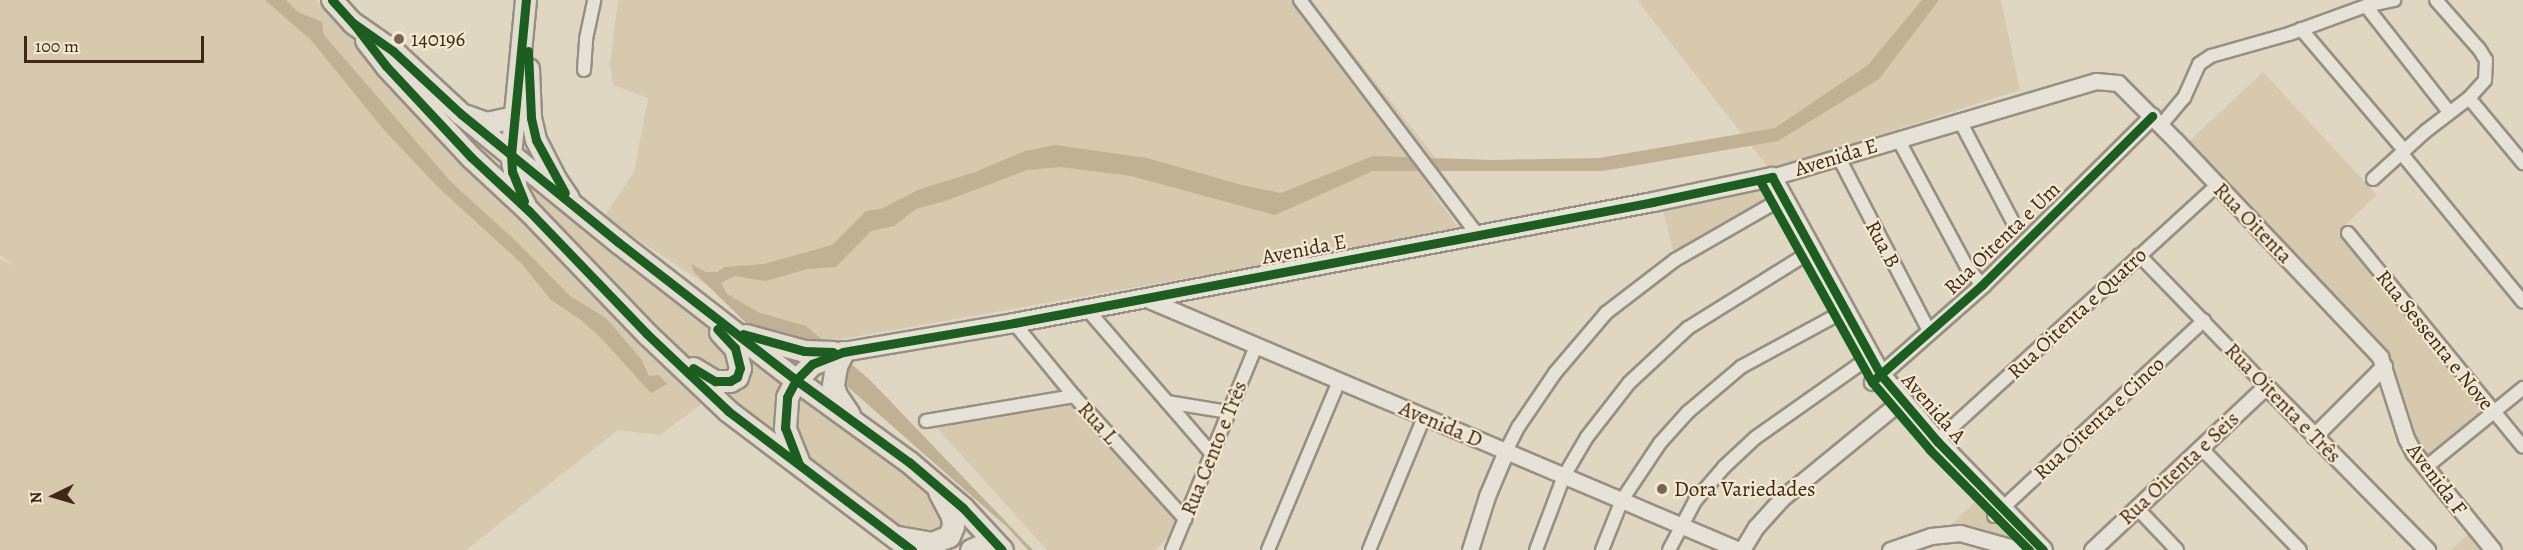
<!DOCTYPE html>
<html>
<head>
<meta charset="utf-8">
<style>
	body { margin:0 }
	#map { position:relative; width:2523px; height:550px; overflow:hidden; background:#e0d7c3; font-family:Alegreya,serif }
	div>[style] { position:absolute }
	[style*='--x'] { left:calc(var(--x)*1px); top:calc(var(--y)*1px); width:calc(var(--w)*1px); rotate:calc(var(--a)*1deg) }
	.green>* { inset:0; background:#d7c9ad }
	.water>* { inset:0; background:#c0b094 }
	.roads { filter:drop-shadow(2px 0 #979082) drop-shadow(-2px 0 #979082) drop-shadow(0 2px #979082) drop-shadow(0 -2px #979082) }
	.minor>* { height:12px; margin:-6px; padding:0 6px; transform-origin:6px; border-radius:6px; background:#e7e2d7 }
	.tertiary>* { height:15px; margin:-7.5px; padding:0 7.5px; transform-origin:7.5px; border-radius:7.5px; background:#e7e2d7 }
	.secondary>* { height:18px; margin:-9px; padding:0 9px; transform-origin:9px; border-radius:9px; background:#e7e2d7 }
	.primary>* { height:20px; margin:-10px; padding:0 10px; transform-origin:10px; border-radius:10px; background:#e3ddd1 }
	.trunk>* { height:21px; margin:-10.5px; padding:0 10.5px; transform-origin:10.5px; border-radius:10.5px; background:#e3ddd1 }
	.cycleway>* { height:9px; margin:-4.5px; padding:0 4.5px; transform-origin:4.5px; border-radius:4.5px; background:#1b5e20 }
	.dots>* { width:16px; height:16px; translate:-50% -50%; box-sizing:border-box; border:3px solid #f3e8d0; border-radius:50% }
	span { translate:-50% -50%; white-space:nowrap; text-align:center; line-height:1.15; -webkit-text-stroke:4.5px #f3e8d0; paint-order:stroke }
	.poi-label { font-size:21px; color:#402816 }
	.left { translate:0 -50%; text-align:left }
	.street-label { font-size:21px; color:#402816 }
	.north { position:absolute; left:24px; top:466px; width:60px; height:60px; -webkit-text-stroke:4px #f3e8d0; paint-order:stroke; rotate:265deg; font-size:16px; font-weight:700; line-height:24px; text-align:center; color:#402816 }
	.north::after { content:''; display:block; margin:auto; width:21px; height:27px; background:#402816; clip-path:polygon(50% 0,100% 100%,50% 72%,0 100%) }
	.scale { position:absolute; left:24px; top:36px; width:180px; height:27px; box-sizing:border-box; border:3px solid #402816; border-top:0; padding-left:8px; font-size:18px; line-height:21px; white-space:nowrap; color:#402816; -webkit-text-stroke:4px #f3e8d0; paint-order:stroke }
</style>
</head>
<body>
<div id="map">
	<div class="green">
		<i style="clip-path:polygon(0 0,316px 0,703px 403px,660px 435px,618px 430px,466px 550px,0 550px,0 259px,16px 267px,0 255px)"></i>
		<i style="clip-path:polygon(618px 0,1311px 0,1435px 157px,1431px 190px,1458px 227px,1301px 258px,825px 342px,806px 326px,758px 312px,708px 286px,604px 217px,634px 172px,648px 98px,613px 85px,610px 65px)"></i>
		<i style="clip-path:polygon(1637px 0,2001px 0,2020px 90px,1770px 170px)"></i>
		<i style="clip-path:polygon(2263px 72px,2377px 195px,2342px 228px,2492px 412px,2424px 467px,2383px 361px,2183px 147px)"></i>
		<i style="clip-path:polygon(518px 178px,528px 178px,719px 336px,736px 368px,725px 379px,690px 360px,656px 336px,537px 215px)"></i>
		<i style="clip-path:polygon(1760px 191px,1766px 205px,1675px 259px,1662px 207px)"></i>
		<i style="clip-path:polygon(731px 336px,786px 382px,776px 406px,774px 420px,780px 443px,710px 387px,732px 391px,742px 384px)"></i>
		<i style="clip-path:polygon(797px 388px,925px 485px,949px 528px,926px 542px,880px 520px,836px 487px,795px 445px)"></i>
		<i style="clip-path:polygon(1071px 402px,1176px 520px,1170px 536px,1155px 550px,1047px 550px,937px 428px)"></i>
		<i style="clip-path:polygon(1977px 500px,2028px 550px,1945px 530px)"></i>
		<i style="clip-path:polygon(2475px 528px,2493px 550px,2451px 550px)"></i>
	</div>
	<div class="water">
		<i style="clip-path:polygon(265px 0,286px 0,298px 12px,322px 22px,324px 35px,451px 182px,517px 242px,570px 296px,606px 318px,641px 359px,649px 376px,659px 375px,667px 384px,651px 393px,600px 337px,581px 320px,551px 300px,521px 263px,438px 187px,384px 130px,311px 40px)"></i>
		<i style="clip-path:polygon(1922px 0,1939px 0,1879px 79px,1778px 141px,1603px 171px,1373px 171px,1275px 215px,1131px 176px,1061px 167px,1027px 170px,948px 200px,916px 209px,894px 226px,871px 231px,836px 267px,807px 269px,766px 281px,734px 276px,721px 283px,727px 294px,758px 312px,806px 326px,869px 379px,1033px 550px,1028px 550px,1007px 527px,799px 344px,747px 324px,694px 272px,691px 264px,706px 272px,717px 272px,725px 267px,764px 264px,832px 245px,866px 211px,881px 209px,920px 189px,975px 172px,1025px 151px,1055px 145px,1147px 158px,1242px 185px,1281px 193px,1373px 156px,1492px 160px,1599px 158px,1775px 128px,1868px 65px)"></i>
	</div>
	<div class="roads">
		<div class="minor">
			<i style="--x:1300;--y:0;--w:295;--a:52.9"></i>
			<i style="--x:2366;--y:6;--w:135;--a:51.9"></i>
			<i style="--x:2301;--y:29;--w:160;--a:49.6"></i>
			<i style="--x:584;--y:70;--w:31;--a:-86"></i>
			<i style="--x:586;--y:39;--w:40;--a:-78"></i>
			<i style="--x:2469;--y:98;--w:85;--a:50.3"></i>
			<i style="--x:1960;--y:121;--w:112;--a:62.3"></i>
			<i style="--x:2161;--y:125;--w:35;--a:-50"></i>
			<i style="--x:2184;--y:98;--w:37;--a:-66"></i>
			<i style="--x:2199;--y:64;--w:14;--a:-34"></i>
			<i style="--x:2211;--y:56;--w:81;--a:-15.8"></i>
			<i style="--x:2289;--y:34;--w:82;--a:-20"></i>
			<i style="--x:2366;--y:6;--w:29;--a:-12"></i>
			<i style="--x:1898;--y:139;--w:145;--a:61.7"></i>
			<i style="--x:1967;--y:267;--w:23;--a:50"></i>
			<i style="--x:2402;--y:154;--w:191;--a:50.7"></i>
			<i style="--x:1838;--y:156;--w:197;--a:62.5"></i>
			<i style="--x:2373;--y:179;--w:72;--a:-42.2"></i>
			<i style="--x:2426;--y:131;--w:54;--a:-37.5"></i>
			<i style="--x:2469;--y:98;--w:24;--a:-48"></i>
			<i style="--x:2485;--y:80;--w:20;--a:-87"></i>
			<i style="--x:2486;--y:60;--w:13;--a:-122"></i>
			<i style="--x:2479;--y:49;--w:65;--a:-131.3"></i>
			<i style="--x:2348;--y:233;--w:276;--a:50.7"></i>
			<i style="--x:2139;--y:255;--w:182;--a:45.9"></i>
			<i style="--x:1086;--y:308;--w:193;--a:49.2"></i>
			<i style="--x:1014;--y:323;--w:94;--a:50.6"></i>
			<i style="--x:1074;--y:396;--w:166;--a:47.9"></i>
			<i style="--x:1167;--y:402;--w:63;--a:9.2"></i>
			<i style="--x:926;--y:421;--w:150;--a:-9.6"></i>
			<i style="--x:1937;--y:441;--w:379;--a:-42.4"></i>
			<i style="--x:2201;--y:448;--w:142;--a:45.9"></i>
			<i style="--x:1506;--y:451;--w:28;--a:-63"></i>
			<i style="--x:1519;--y:426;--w:64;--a:-55.8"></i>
			<i style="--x:1555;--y:373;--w:79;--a:-49.6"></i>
			<i style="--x:1606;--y:313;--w:87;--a:-37.5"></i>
			<i style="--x:1675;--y:260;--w:125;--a:-29.9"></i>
			<i style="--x:2425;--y:468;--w:127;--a:-39.2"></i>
			<i style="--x:2137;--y:508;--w:58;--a:46.4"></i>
			<i style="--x:1994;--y:516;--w:287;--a:-43"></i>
			<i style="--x:1172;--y:550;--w:221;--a:-67.6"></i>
			<i style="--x:1268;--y:550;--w:183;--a:-67.2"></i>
			<i style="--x:1369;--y:550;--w:144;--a:-67.5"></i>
			<i style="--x:1536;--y:550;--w:79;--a:-69.3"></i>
			<i style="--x:1564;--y:476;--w:45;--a:-59.5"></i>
			<i style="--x:1587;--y:437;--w:68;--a:-52.1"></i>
			<i style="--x:1629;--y:383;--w:81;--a:-43"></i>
			<i style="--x:1688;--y:328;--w:134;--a:-31.9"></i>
			<i style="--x:1602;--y:550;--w:54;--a:-68.2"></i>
			<i style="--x:1622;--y:500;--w:69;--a:-56.3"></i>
			<i style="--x:1660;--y:443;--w:42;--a:-47.9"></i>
			<i style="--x:1688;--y:412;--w:70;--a:-40.3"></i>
			<i style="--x:1741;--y:367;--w:107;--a:-28.5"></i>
			<i style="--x:1669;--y:550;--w:55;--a:-62"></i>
			<i style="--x:1695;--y:501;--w:45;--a:-49.5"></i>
			<i style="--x:1724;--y:467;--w:42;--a:-43.1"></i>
			<i style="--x:1755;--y:438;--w:141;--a:-35.2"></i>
		</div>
		<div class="tertiary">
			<i style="--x:1772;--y:177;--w:338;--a:-16.5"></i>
			<i style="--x:2096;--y:81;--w:22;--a:5"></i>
			<i style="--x:2118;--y:83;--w:83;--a:45"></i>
			<i style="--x:2177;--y:142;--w:296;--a:46.6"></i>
			<i style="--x:2380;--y:357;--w:85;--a:72.2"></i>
			<i style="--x:2406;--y:438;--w:17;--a:62"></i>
			<i style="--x:2414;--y:453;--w:125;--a:50.8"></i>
			<i style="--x:1142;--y:297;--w:648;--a:22.97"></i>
			<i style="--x:1872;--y:382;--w:147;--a:-41.4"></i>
			<i style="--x:1982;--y:285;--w:240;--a:-44.8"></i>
			<i style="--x:2314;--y:436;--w:99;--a:-45"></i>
			<i style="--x:1470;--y:550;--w:57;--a:-72.5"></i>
			<i style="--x:1487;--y:496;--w:49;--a:-67.1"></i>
			<i style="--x:1742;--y:550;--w:27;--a:-59"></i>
			<i style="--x:1756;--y:527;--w:38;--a:-48"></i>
			<i style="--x:1781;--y:499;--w:144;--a:-39.3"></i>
			<i style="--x:1890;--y:550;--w:43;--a:-18.9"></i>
			<i style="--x:1931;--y:536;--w:29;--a:-6"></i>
			<i style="--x:1960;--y:533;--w:63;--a:15.6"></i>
			<i style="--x:2092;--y:550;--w:239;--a:-43.3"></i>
			<i style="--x:2266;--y:386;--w:230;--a:45.5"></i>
		</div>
		<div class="secondary">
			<i style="--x:843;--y:352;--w:173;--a:-9.6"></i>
			<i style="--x:1014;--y:323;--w:650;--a:-10.72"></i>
			<i style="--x:1653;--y:202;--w:122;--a:-11.9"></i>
			<i style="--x:1772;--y:177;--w:226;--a:61.2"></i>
			<i style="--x:1881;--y:375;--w:87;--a:49.7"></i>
			<i style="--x:1937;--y:441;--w:152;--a:45.8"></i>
		</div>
		<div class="primary">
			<i style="--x:332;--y:0;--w:31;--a:48"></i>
			<i style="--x:526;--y:0;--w:156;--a:95.5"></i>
			<i style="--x:511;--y:155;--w:35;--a:80"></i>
			<i style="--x:517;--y:189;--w:19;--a:62"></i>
			<i style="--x:529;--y:69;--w:49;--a:87.7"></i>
			<i style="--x:531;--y:118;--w:23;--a:77"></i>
			<i style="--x:536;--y:140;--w:44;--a:62.9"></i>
			<i style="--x:556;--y:179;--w:23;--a:56"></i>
		</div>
		<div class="trunk">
			<i style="--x:353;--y:23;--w:49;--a:35"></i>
			<i style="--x:393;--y:51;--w:93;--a:42.8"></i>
			<i style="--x:461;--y:114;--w:203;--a:39.2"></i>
			<i style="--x:618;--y:242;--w:225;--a:37.8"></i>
			<i style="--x:796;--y:380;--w:140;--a:36"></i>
			<i style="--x:909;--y:462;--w:71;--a:40.4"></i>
			<i style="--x:963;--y:508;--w:57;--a:47.1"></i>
			<i style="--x:366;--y:40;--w:33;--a:52"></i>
			<i style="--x:386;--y:66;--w:125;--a:47"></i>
			<i style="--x:471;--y:157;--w:79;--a:43"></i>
			<i style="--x:529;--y:211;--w:170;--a:46.2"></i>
			<i style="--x:647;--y:334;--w:112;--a:43.5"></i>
			<i style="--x:728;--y:411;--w:231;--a:37.1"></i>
			<i style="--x:467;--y:116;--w:20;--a:20"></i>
			<i style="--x:486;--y:123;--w:30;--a:-12"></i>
			<i style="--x:746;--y:335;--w:60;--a:15.4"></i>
			<i style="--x:804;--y:351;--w:29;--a:2"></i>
			<i style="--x:843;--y:352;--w:16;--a:117"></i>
			<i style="--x:836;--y:366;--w:20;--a:99"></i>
			<i style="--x:833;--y:386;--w:9;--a:72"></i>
			<i style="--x:836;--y:395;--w:23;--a:56"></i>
			<i style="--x:693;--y:368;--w:26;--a:31"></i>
			<i style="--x:715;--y:381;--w:15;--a:0"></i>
			<i style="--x:730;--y:381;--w:8;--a:-30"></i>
			<i style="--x:737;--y:377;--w:9;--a:-72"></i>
			<i style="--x:740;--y:368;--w:21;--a:-104"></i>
			<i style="--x:735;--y:348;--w:22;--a:-133"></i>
			<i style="--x:798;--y:461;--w:35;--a:-112"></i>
			<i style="--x:785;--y:428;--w:31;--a:-86"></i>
			<i style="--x:787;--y:397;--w:19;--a:-62"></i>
			<i style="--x:796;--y:380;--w:23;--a:-45"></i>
			<i style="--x:812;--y:364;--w:33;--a:-21"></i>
			<i style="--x:898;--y:537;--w:35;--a:10"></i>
			<i style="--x:932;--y:543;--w:18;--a:-22"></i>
			<i style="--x:949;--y:536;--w:11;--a:-68"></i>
			<i style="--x:953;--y:526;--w:10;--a:-96"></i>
			<i style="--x:952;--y:516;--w:27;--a:-118"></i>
			<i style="--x:971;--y:550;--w:8;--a:-23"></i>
			<i style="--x:978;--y:547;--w:12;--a:14"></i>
		</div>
	</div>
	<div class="cycleway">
		<i style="--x:332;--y:0;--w:31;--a:48"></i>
		<i style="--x:353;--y:23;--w:54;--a:52.5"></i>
		<i style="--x:386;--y:66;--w:125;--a:47"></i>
		<i style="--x:471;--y:157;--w:79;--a:43"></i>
		<i style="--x:529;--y:211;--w:170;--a:46.2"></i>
		<i style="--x:647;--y:334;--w:112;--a:43.5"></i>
		<i style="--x:728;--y:411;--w:231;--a:37.1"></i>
		<i style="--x:353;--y:23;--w:49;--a:35"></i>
		<i style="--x:393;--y:51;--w:93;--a:42.8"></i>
		<i style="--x:461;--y:114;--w:203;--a:39.2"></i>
		<i style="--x:618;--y:242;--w:225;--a:37.8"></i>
		<i style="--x:796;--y:380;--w:140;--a:36"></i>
		<i style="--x:909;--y:462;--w:71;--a:40.4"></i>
		<i style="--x:963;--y:508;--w:57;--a:47.1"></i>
		<i style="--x:528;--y:51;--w:67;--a:87.4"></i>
		<i style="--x:531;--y:118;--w:23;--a:77"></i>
		<i style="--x:536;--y:140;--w:60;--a:61.3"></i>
		<i style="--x:1760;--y:181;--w:230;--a:60.9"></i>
		<i style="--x:1872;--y:382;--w:89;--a:49.5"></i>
		<i style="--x:1930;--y:450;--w:141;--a:45.3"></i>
		<i style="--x:524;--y:201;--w:31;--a:-112"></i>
		<i style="--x:512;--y:172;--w:17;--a:-93"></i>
		<i style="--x:511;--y:155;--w:156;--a:-84.5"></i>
		<i style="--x:743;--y:334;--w:63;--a:15.6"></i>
		<i style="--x:804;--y:351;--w:29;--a:2"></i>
		<i style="--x:693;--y:368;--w:26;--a:31"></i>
		<i style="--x:715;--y:381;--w:15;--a:0"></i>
		<i style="--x:730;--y:381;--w:8;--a:-30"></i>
		<i style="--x:737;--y:377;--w:9;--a:-72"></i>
		<i style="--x:740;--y:368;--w:21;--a:-104"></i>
		<i style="--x:735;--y:348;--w:26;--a:-133"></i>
		<i style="--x:1874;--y:380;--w:144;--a:-41.3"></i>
		<i style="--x:1982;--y:285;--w:240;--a:-44.8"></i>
		<i style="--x:799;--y:464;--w:39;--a:-111"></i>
		<i style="--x:785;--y:428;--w:31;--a:-86"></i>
		<i style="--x:787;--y:397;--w:19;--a:-62"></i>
		<i style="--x:796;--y:380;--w:23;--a:-45"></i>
		<i style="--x:812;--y:364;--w:33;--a:-21"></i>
		<i style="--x:843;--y:352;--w:173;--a:-9.6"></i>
		<i style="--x:1014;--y:323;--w:650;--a:-10.72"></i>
		<i style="--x:1653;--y:202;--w:122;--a:-11.9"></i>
		<i style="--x:1772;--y:177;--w:226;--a:61.2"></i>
		<i style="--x:1881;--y:375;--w:87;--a:49.7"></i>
		<i style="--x:1937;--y:441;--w:152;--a:45.8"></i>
	</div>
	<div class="dots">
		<i style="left:399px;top:39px;background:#786553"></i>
		<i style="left:1662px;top:489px;background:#786553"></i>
	</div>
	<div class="poi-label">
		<span class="left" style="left:411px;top:39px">140196</span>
		<span class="left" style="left:1674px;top:489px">Dora Variedades</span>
	</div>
	<div class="street-label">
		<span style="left:1836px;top:157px;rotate:-17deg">Avenida E</span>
		<span style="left:2253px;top:223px;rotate:46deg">Rua Oitenta</span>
		<span style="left:2002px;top:238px;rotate:-44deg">Rua Oitenta e Um</span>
		<span style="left:1883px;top:244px;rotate:62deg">Rua B</span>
		<span style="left:1304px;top:249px;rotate:-11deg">Avenida E</span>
		<span style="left:2077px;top:313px;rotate:-43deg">Rua Oitenta e Quatro</span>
		<span style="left:2435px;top:340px;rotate:51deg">Rua Sessenta e Nove</span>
		<span style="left:2283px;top:403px;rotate:46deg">Rua Oitenta e Três</span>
		<span style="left:1934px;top:408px;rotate:49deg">Avenida A</span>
		<span style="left:2099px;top:418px;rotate:-43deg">Rua Oitenta e Cinco</span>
		<span style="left:1098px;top:423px;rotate:48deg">Rua L</span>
		<span style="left:1441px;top:424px;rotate:23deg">Avenida D</span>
		<span style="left:1214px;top:448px;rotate:-68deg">Rua Cento e Três</span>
		<span style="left:2179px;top:468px;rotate:-43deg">Rua Oitenta e Seis</span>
		<span style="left:2437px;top:479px;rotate:53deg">Avenida F</span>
	</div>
	<div class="north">N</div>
	<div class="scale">100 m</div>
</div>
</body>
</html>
